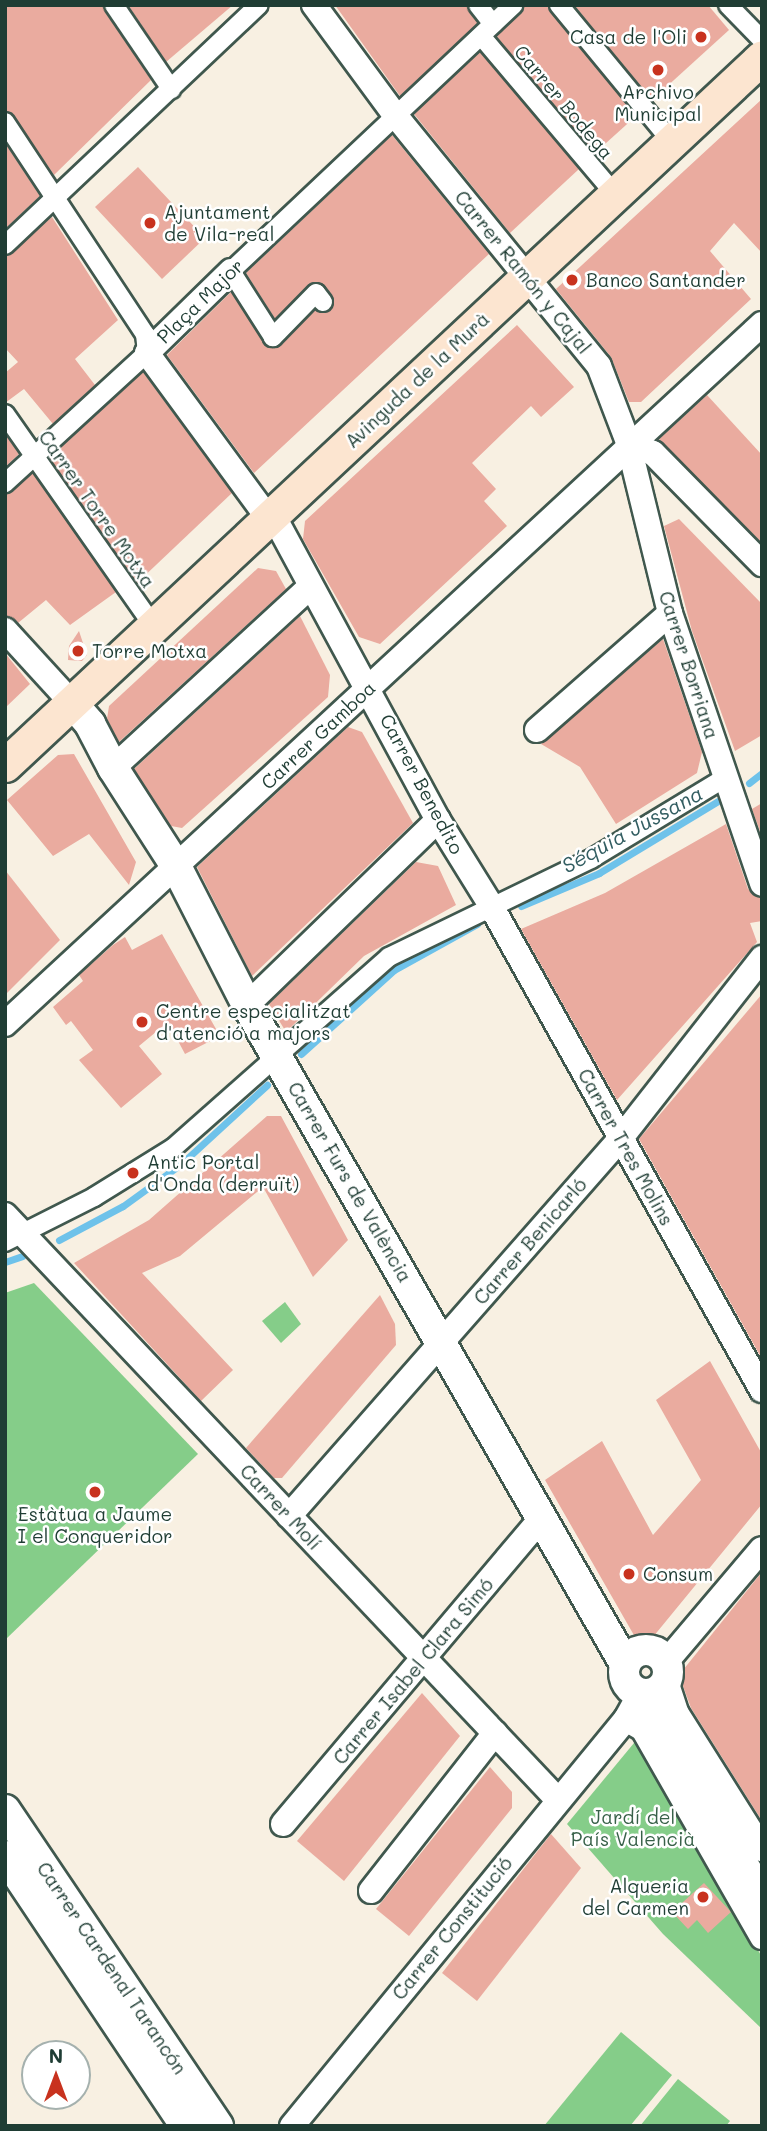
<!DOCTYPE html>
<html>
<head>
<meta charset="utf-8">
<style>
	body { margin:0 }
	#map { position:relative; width:767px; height:2131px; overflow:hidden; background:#f8f0e2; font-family:Mali,sans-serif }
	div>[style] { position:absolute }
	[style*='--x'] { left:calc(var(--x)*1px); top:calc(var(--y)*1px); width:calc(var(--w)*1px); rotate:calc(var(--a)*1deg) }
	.green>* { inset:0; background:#85cd89 }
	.stream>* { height:7px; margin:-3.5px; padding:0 3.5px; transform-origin:3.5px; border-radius:3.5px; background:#6ec2ea }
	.building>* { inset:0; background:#eaab9f }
	.roads { filter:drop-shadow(2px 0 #40584e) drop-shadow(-2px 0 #40584e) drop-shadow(0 2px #40584e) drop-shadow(0 -2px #40584e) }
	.pedestrian>* { height:18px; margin:-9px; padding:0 9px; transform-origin:9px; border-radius:9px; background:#fff }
	.minor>* { height:24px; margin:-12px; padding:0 12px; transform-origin:12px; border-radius:12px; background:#fff }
	.tertiary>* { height:30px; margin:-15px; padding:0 15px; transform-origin:15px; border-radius:15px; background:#fff }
	.tertiary>.ring { margin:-15px; padding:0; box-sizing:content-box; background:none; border:30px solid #fff; border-radius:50% }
	.secondary>* { height:33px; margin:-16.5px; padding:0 16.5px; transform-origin:16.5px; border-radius:16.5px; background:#fce5d0 }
	.dots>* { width:19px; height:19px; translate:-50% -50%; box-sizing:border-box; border:4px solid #fff; border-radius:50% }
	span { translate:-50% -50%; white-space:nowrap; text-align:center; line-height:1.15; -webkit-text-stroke:5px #fff; paint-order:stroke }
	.poi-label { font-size:19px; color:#1f3d34 }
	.right { translate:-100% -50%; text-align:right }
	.left { translate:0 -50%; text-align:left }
	.street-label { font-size:19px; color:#1f3d34 }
	.park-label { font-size:19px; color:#386149 }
	.water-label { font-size:21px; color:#335e62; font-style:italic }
	.frame { position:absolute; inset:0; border:7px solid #1f3d34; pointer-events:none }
	.north { position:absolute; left:21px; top:2040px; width:70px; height:70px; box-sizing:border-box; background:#fff; border:2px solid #a5b1ae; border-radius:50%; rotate:0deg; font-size:19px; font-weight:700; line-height:28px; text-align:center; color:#1f3d34 }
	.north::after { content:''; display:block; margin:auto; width:24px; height:32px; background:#c8321e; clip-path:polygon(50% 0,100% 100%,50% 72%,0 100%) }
</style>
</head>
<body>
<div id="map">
	<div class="green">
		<i style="clip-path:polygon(34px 1283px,198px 1454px,5px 1640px,5px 1293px)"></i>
		<i style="clip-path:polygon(285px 1302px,301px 1324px,281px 1343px,262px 1321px)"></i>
		<i style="clip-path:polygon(634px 1743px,639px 1743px,762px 1957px,762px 2029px,663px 1934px,567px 1824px)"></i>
		<i style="clip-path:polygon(621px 2032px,672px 2075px,630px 2126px,544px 2126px)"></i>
		<i style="clip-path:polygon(678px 2079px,730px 2121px,726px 2126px,640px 2126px)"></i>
	</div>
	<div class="stream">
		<i style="--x:749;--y:783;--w:16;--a:-38"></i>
		<i style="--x:521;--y:906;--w:85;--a:-22.9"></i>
		<i style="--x:599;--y:873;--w:143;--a:-31.2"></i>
		<i style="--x:301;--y:1054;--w:125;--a:-42.1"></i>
		<i style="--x:394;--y:970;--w:95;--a:-29"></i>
		<i style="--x:59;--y:1240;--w:72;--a:-28"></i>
		<i style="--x:123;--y:1206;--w:72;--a:-35.9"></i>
		<i style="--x:181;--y:1164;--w:117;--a:-42.6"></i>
		<i style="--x:5;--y:1262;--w:18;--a:-19"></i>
	</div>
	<div class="building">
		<i style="clip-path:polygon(5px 5px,103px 5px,151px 80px,54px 175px,14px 116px,5px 111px)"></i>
		<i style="clip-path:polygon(128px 5px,233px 5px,166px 62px)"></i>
		<i style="clip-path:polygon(335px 5px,467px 5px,478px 23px,400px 96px)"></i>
		<i style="clip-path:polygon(524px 5px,548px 5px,636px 116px,595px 153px,496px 36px)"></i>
		<i style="clip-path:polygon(574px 5px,708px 5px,729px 30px,652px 100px)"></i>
		<i style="clip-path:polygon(480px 52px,579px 169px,510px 233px,414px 114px)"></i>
		<i style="clip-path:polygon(762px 99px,762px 253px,734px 223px,710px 251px,751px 299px,641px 402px,629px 402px,611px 357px,556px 289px)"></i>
		<i style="clip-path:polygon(392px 135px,489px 254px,254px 473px,167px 355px,231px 292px,269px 348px,281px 345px,315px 310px,330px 310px,332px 296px,314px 282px,275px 319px,246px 273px)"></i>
		<i style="clip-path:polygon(5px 143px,40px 196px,5px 229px)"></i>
		<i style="clip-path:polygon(138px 167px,205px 238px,162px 279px,95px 207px)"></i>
		<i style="clip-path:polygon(52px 217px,118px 320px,75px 359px,95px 385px,53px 424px,24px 389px,5px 403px,5px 373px,18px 362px,5px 348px,5px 256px)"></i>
		<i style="clip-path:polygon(517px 325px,574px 387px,541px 417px,531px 406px,472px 463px,496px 489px,484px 501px,507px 526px,380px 644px,359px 637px,303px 539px,305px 521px)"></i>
		<i style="clip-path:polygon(143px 372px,232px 493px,137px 583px,49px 458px)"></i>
		<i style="clip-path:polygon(707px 395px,762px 455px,762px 543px,659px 439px)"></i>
		<i style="clip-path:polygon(5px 434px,19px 454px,5px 467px)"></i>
		<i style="clip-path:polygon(33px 473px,116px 592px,70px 625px,46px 600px,18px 623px,5px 616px,5px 494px)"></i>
		<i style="clip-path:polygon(679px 519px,762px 604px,762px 735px,735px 751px,692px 631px,664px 526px)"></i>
		<i style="clip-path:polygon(258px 568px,276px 571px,286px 589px,119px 742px,107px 719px,109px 706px)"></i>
		<i style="clip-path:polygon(300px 616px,330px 675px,328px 697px,182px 828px,171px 826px,134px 769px)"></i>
		<i style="clip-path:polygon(79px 631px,87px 655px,82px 661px,68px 660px,69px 646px)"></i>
		<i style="clip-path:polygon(663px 639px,702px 752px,697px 773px,616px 824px,580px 767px,541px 744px)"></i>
		<i style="clip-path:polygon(5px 653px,30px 684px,5px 708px)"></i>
		<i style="clip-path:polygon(348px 727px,362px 732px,413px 823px,252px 976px,197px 867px)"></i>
		<i style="clip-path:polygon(74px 754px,136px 862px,129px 885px,89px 834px,53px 856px,7px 800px,58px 755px)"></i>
		<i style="clip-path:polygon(762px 803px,762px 837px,752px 809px)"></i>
		<i style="clip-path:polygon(726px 824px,748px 889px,762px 899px,762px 921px,750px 923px,757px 942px,617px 1100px,521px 929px,605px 893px)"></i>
		<i style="clip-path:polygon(416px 862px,438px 866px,456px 905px,364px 956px,286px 1032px,269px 1004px)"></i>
		<i style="clip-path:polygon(5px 870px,60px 940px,5px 995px)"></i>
		<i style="clip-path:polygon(162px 934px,220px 1036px,185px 1054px,168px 1022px,139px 1046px,162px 1074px,121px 1108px,79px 1060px,93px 1050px,71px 1021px,66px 1025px,53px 1007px,83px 981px,79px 975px,113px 945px,125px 937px,132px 950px)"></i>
		<i style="clip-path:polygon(762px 994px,762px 1359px,639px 1139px)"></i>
		<i style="clip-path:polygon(267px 1116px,281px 1116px,348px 1240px,313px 1277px,263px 1187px,180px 1256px,142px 1273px,233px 1370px,201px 1401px,74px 1263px,149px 1220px)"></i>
		<i style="clip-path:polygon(380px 1295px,395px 1324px,396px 1345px,282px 1478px,274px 1478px,246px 1448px)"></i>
		<i style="clip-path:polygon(710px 1361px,762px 1454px,762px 1504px,653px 1637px,635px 1637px,545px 1480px,602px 1441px,653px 1535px,701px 1480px,656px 1400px)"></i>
		<i style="clip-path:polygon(762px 1572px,762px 1821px,691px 1708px,679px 1675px)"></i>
		<i style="clip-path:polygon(422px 1693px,460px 1736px,344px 1881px,297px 1841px)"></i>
		<i style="clip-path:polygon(490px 1767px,512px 1792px,512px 1808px,409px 1936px,376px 1909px)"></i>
		<i style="clip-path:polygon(551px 1834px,581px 1868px,477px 2001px,442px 1973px)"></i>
		<i style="clip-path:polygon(704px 1883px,731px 1912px,708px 1933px,697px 1920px,688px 1929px,672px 1912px)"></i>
	</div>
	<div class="roads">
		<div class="pedestrian">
			<i style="--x:114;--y:5;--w:102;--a:55.8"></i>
			<i style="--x:478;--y:5;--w:24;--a:52"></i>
			<i style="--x:559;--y:5;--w:178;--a:50.5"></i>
			<i style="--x:728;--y:5;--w:49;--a:45.8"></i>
			<i style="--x:482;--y:37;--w:204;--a:49.8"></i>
			<i style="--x:5;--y:122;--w:254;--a:56.6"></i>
			<i style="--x:145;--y:334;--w:19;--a:84"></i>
			<i style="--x:147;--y:353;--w:193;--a:137.5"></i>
			<i style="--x:5;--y:245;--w:349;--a:-43.4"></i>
			<i style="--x:323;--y:302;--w:11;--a:-128"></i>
			<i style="--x:316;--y:293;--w:62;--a:134.3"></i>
			<i style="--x:273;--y:337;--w:78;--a:-122.5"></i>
			<i style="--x:231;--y:271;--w:388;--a:-43.3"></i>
			<i style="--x:5;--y:414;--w:260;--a:55"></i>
			<i style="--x:5;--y:1242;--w:100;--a:-26.8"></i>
			<i style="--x:94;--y:1197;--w:93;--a:-31.8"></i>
			<i style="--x:173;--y:1148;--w:288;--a:-41.5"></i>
			<i style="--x:389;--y:957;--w:225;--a:-25.9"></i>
			<i style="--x:591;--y:859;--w:157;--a:-31.2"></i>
		</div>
		<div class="minor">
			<i style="--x:314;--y:5;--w:137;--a:53.6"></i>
			<i style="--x:395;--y:115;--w:323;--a:50.9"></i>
			<i style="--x:599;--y:366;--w:81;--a:69.1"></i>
			<i style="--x:628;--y:442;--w:176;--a:76.2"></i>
			<i style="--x:670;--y:613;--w:286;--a:71.2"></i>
			<i style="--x:231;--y:271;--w:117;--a:135.7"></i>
			<i style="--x:147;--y:353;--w:206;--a:53.7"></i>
			<i style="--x:628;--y:442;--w:27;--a:24"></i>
			<i style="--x:653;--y:453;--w:156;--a:45.5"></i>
			<i style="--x:273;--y:515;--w:347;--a:61.6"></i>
			<i style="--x:438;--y:820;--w:99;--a:58.2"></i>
			<i style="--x:490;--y:904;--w:557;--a:60.77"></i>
			<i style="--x:5;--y:630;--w:99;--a:47.5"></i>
			<i style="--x:537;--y:730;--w:177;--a:-41.3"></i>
			<i style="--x:113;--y:768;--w:268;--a:-42.6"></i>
			<i style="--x:247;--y:1005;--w:266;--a:-44.1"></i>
			<i style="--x:5;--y:1024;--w:1031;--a:-42.76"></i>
			<i style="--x:5;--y:1215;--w:804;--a:46.61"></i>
			<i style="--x:289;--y:1516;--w:503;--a:-48.71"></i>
			<i style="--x:621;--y:1138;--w:229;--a:-51.9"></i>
			<i style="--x:666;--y:1662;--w:148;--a:-49.7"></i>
			<i style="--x:666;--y:1681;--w:35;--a:72"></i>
			<i style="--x:677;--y:1714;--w:160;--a:57.8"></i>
			<i style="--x:626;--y:1719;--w:20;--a:30"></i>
			<i style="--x:643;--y:1729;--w:240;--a:60.2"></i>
			<i style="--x:283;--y:1824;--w:402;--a:-49.8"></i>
			<i style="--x:371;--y:1891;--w:201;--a:-51.9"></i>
			<i style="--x:292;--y:2126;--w:527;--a:-50.63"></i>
			<i style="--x:626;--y:1719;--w:29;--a:-61"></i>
		</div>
		<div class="tertiary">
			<i style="--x:72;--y:703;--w:28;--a:49"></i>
			<i style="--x:90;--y:724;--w:50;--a:62.4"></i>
			<i style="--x:113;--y:768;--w:117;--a:57.3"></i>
			<i style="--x:176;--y:866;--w:156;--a:62.9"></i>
			<i style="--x:247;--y:1005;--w:760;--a:60.16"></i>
			<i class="ring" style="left:624px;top:1650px;width:14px;height:14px"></i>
			<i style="--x:644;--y:1695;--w:234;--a:59.7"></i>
			<i style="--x:5;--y:1810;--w:381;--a:56"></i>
			<i style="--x:5;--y:1856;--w:325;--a:56.2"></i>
		</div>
		<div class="secondary">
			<i style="--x:5;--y:765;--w:1036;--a:-43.08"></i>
		</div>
	</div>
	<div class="dots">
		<i style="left:701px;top:37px;background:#c8321e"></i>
		<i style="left:658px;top:70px;background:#c8321e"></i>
		<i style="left:150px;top:223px;background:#c8321e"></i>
		<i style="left:572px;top:280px;background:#c8321e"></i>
		<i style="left:78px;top:651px;background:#c8321e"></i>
		<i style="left:142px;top:1022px;background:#c8321e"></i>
		<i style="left:133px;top:1173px;background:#c8321e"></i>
		<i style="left:95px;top:1492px;background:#c8321e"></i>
		<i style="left:629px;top:1574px;background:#c8321e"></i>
		<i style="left:703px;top:1897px;background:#c8321e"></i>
	</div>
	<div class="poi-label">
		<span class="right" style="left:687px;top:37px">Casa de l'Oli</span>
		<span style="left:658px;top:103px">Archivo<br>Municipal</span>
		<span class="left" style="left:164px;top:223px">Ajuntament<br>de Vila-real</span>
		<span class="left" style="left:586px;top:280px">Banco Santander</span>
		<span class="left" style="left:92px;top:651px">Torre Motxa</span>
		<span class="left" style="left:156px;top:1022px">Centre especialitzat<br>d'atenció a majors</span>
		<span class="left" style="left:147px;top:1173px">Antic Portal<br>d'Onda (derruït)</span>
		<span style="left:95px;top:1525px">Estàtua a Jaume<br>I el Conqueridor</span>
		<span class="left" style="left:643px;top:1574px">Consum</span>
		<span class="right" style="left:689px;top:1897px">Alqueria<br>del Carmen</span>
	</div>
	<div class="street-label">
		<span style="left:564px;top:102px;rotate:50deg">Carrer Bodega</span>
		<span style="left:523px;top:272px;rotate:51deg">Carrer Ramón y Cajal</span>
		<span style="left:200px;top:301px;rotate:-44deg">Plaça Major</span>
		<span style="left:417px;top:380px;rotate:-43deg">Avinguda de la Murà</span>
		<span style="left:97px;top:509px;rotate:55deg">Carrer Torre Motxa</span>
		<span style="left:689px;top:665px;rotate:72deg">Carrer Borriana</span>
		<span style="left:318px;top:735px;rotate:-43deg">Carrer Gamboa</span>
		<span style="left:422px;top:784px;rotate:62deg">Carrer Benedito</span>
		<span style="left:626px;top:1147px;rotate:61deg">Carrer Tres Molins</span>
		<span style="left:350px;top:1182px;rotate:60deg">Carrer Furs de València</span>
		<span style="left:530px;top:1241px;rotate:-49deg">Carrer Benicarló</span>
		<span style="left:281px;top:1507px;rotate:47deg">Carrer Molí</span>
		<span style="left:413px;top:1671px;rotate:-50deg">Carrer Isabel Clara Simó</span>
		<span style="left:452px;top:1928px;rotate:-51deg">Carrer Constitució</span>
		<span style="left:112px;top:1968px;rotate:56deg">Carrer Cardenal Tarancón</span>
	</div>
	<div class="park-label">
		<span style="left:633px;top:1828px">Jardí del<br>País Valencià</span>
	</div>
	<div class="water-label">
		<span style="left:632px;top:829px;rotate:-29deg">Séquia Jussana</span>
	</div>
	<div class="frame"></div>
	<div class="north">N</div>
</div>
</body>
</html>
